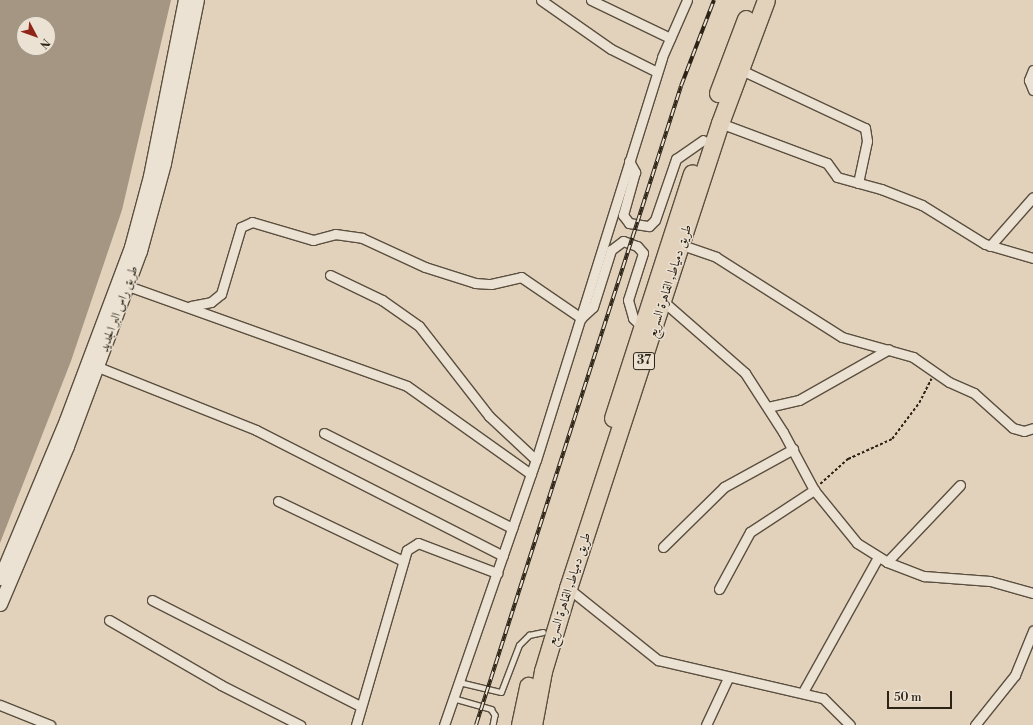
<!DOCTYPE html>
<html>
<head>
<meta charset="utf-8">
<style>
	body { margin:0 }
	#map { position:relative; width:1033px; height:725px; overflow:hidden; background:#e2d2bb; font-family:"Libre Bodoni",Amiri,serif }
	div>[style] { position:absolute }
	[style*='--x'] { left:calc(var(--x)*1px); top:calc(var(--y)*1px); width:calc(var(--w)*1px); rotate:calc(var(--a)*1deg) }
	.water>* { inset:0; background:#a49683 }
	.path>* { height:1.5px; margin-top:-0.75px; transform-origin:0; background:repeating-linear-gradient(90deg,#2c2316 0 3px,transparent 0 5px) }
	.roads { filter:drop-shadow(1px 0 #5a4f3f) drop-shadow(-1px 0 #5a4f3f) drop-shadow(0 1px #5a4f3f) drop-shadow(0 -1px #5a4f3f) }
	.lane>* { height:4.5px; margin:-2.25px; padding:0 2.25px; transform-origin:2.25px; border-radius:2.25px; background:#ece2d3 }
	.street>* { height:9px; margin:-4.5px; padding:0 4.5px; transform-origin:4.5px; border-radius:4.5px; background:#ece2d3 }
	.secondary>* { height:13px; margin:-6.5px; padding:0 6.5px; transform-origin:6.5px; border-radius:6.5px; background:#ece2d3 }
	.highway>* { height:17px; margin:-8.5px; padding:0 8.5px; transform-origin:8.5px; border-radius:8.5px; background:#e2d2bb }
	.rail>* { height:4px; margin-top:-2px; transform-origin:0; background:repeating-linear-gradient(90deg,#ece2d3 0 8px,#2c2316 0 16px); box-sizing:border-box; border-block:1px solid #2c2316 }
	span { translate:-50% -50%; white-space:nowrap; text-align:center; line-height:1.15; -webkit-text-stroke:3px #ece2d3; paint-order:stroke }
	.shield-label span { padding:1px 3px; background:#ece2d3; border:1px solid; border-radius:3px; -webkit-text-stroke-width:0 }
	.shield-label { font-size:12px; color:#2c2316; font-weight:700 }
	.street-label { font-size:13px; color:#2c2316 }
	.north { position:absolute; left:16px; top:16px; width:40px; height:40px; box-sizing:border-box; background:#ece2d3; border:1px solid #9f9687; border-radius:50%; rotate:131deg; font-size:11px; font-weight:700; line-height:16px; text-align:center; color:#2c2316 }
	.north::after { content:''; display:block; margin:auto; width:14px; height:18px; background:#8f2418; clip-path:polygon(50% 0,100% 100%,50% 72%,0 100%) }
	.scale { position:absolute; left:887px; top:691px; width:65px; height:18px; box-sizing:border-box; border:2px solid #2c2316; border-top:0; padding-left:5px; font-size:12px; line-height:14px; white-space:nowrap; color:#2c2316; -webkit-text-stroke:3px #ece2d3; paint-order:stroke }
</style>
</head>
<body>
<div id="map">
	<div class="water">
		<i style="clip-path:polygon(evenodd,0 0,171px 0,122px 210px,71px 361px,0 543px,0 0,24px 24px,48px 24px,48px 48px,24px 48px,24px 24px)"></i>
	</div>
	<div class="path">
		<i style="--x:820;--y:484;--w:38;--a:-42"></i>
		<i style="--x:848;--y:459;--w:48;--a:-24.4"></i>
		<i style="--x:892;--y:439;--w:45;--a:-53.1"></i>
		<i style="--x:919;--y:403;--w:27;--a:-63"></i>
	</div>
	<div class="roads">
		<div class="lane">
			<i style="--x:459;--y:682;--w:43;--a:13.4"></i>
			<i style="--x:501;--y:692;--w:50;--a:-69"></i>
			<i style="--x:519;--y:645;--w:14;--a:-45"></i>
			<i style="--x:529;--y:635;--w:14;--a:-12"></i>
			<i style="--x:453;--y:698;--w:40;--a:16"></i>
			<i style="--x:491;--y:709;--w:7;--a:56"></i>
			<i style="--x:495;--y:715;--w:10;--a:101"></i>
		</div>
		<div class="street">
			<i style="--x:541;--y:0;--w:85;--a:35"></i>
			<i style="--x:611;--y:49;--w:51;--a:26.6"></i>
			<i style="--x:591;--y:0;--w:88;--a:25.7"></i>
			<i style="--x:739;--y:69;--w:139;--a:25.1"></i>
			<i style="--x:865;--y:128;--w:13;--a:81"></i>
			<i style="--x:867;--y:141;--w:43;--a:102.1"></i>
			<i style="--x:1033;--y:70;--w:11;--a:112"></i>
			<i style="--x:1029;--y:80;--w:11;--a:68"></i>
			<i style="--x:720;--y:123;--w:114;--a:20.5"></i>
			<i style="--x:827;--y:163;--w:17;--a:54"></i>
			<i style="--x:837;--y:177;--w:46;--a:15.3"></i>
			<i style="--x:881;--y:189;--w:44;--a:21.3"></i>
			<i style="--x:922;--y:205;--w:74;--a:31.8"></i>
			<i style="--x:985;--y:244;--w:50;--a:16.3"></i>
			<i style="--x:629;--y:161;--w:13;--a:61"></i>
			<i style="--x:635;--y:172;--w:45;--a:105.6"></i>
			<i style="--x:623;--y:215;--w:10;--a:53"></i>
			<i style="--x:629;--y:223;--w:20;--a:9"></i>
			<i style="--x:649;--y:226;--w:8;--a:-45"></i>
			<i style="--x:655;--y:220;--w:65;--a:-71"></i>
			<i style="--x:676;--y:159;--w:33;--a:-35"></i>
			<i style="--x:682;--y:245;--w:36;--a:19"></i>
			<i style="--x:716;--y:257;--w:149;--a:32.4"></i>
			<i style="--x:842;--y:337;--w:74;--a:15.7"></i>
			<i style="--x:913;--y:357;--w:44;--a:34.8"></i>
			<i style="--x:949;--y:382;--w:27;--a:24"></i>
			<i style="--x:974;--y:393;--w:52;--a:41.9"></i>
			<i style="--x:1013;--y:428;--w:11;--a:15"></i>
			<i style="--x:1024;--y:431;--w:9;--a:-18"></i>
			<i style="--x:990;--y:246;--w:65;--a:-48.7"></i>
			<i style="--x:330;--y:275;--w:58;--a:25.7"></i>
			<i style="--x:382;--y:300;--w:45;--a:35.1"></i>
			<i style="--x:419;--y:326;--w:114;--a:52.1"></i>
			<i style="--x:489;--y:416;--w:64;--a:43.1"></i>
			<i style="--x:128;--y:286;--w:296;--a:19.7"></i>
			<i style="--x:407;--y:386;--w:152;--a:35.4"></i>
			<i style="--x:664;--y:302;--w:108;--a:41.2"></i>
			<i style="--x:745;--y:373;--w:70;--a:57.2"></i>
			<i style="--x:783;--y:432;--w:66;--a:61.9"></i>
			<i style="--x:814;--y:490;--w:68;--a:50.9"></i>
			<i style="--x:857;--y:543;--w:36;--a:32"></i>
			<i style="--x:887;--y:562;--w:40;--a:21"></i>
			<i style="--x:924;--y:576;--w:66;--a:4.3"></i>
			<i style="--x:990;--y:581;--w:45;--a:15.6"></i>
			<i style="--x:191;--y:306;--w:20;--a:-11"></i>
			<i style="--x:211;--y:302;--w:13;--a:-39"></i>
			<i style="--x:221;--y:294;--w:70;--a:-73.4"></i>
			<i style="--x:241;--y:227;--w:12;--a:-24"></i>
			<i style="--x:252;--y:222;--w:64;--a:16.4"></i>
			<i style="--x:313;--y:240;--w:23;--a:-15"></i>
			<i style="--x:335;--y:234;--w:27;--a:8"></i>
			<i style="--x:362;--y:238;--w:69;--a:24.7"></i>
			<i style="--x:425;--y:267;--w:52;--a:17.7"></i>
			<i style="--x:475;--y:283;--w:16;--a:4"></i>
			<i style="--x:491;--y:284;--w:31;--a:-13"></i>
			<i style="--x:521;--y:277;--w:73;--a:34.3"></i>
			<i style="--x:581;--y:318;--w:16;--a:-43"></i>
			<i style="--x:593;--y:307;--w:60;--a:-72.5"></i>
			<i style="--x:611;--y:250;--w:15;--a:-37"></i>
			<i style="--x:623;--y:241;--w:15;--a:20"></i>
			<i style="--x:637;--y:246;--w:9;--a:49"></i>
			<i style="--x:643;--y:253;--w:49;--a:107.7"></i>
			<i style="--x:628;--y:300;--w:19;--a:74"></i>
			<i style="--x:633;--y:318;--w:13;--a:45"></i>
			<i style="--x:98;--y:367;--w:170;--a:21.7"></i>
			<i style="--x:256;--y:430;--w:277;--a:27"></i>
			<i style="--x:768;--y:407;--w:32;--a:-13"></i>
			<i style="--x:799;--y:400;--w:103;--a:-29.5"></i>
			<i style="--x:324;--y:433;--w:211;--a:26.8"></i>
			<i style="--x:278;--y:501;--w:139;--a:25.6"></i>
			<i style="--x:663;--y:547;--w:86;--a:-44.5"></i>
			<i style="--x:724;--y:487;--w:79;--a:-28.8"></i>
			<i style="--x:887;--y:562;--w:106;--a:-46.5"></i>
			<i style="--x:568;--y:588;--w:115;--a:38.7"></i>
			<i style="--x:658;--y:660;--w:169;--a:13"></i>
			<i style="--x:823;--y:698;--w:38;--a:45"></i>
			<i style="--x:719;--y:589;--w:65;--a:-61.5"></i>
			<i style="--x:750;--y:532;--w:77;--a:-33.3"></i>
			<i style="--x:152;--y:600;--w:233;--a:27"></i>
			<i style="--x:109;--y:620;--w:129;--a:30.1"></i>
			<i style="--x:221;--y:685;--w:89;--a:26.9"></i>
			<i style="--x:803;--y:692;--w:154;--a:-60.9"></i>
			<i style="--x:0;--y:705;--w:54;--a:21.8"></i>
			<i style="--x:356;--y:725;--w:182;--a:-73.8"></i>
			<i style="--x:407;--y:550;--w:13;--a:-32"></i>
			<i style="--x:418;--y:543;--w:85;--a:20.8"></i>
			<i style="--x:444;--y:725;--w:281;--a:-70.9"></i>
			<i style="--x:536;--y:460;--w:422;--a:-72.6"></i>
			<i style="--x:662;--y:57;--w:62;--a:-66.3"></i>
			<i style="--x:706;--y:725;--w:52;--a:-64.9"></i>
			<i style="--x:975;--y:725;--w:64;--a:-51.3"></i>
			<i style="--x:1015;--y:675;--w:48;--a:-67.8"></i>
		</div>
		<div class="secondary">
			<i style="--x:0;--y:578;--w:171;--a:-67.3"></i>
			<i style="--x:66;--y:420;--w:185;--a:-69.4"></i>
			<i style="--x:131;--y:247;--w:73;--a:-75"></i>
			<i style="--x:150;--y:176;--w:179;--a:-78.8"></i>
			<i style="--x:0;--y:604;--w:172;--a:-67"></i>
			<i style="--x:67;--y:446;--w:208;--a:-69.5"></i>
			<i style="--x:140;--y:251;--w:91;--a:-74.7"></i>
			<i style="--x:164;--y:163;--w:166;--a:-78.6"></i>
		</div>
		<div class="highway">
			<i style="--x:718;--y:93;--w:79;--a:-69.3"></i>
			<i style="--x:613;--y:418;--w:257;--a:-72.1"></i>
			<i style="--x:520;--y:725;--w:40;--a:-78"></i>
			<i style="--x:533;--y:725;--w:55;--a:-79.5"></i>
			<i style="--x:543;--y:671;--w:87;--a:-73.2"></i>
			<i style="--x:568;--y:588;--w:489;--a:-71.9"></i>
			<i style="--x:720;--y:123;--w:131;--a:-69.5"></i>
		</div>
	</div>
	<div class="rail">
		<i style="--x:476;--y:725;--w:671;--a:-72.21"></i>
		<i style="--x:681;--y:86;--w:92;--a:-69"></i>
	</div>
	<div class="shield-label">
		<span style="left:644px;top:361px">37</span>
	</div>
	<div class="street-label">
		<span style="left:670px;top:281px;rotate:-72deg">طريق دمياط, القاهرة السريع</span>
		<span style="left:119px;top:309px;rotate:-70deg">طريق راس البر الجديد</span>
		<span style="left:569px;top:589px;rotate:-72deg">طريق دمياط, القاهرة السريع</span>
	</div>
	<div class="north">N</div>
	<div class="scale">50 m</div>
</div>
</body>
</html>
